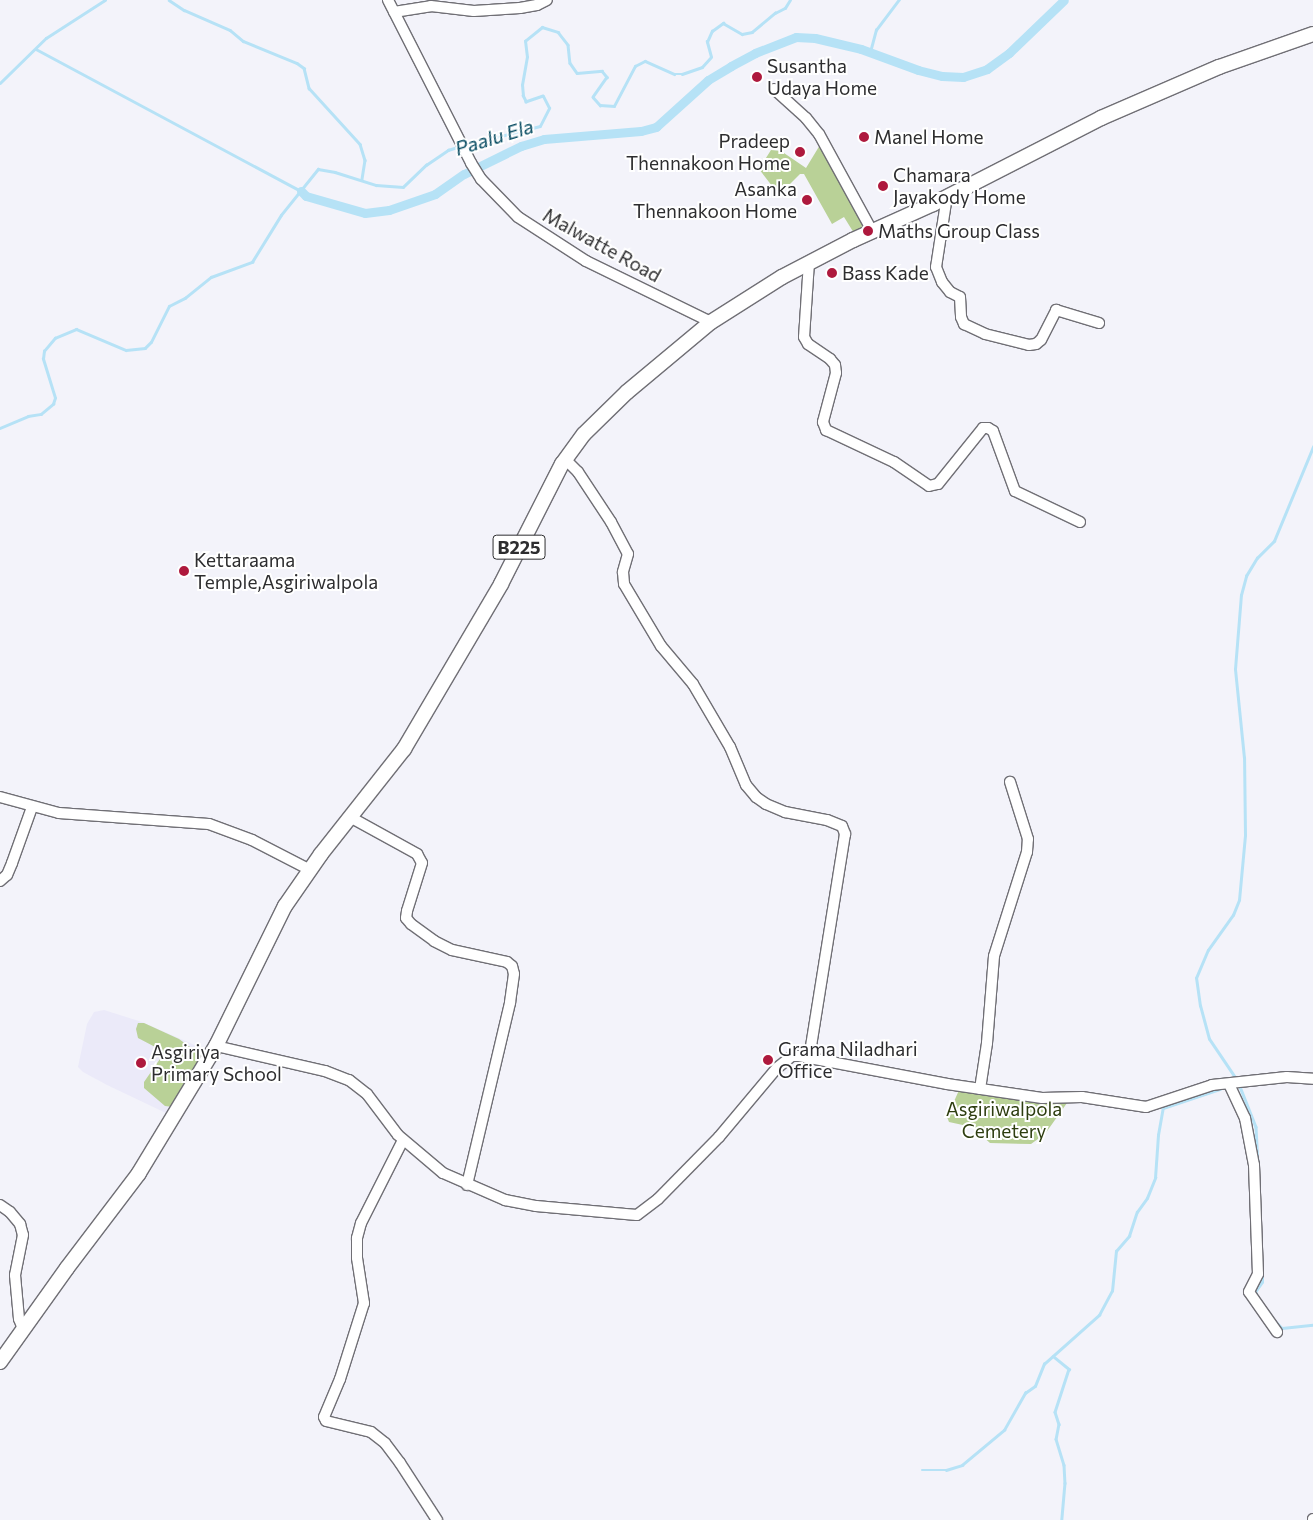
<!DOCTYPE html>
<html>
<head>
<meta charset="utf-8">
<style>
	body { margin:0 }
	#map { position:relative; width:1313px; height:1520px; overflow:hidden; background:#f3f3fa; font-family:Commissioner,sans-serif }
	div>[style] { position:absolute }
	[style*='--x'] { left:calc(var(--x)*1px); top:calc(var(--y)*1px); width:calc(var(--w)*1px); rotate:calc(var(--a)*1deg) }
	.built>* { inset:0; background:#ebeaf9 }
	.green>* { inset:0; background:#b9d197 }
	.stream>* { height:2.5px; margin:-1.25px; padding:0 1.25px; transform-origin:1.25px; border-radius:1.25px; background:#b6e2f6 }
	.canal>* { height:9px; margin:-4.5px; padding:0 4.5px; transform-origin:4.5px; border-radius:4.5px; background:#b6e2f6 }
	.roads { filter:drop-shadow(1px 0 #706f75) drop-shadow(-1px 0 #706f75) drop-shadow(0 1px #706f75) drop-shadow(0 -1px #706f75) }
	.minor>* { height:10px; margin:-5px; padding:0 5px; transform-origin:5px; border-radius:5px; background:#fff }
	.major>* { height:14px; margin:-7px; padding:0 7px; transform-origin:7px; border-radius:7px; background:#fff }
	.dots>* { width:14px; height:14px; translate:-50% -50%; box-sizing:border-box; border:2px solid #fff; border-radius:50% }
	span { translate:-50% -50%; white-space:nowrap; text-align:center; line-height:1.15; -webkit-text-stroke:4px #fff; paint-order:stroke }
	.shield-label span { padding:1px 4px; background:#fff; border:1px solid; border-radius:4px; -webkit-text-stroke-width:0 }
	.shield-label { font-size:18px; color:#2d2d2f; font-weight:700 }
	.poi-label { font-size:19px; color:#2d2d2f }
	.left { translate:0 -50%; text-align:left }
	.right { translate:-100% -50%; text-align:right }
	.street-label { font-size:19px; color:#2d2d2f }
	.park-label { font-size:19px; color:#2d3d0f }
	.water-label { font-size:20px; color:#074b61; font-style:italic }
</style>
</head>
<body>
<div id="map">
	<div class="built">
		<i style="clip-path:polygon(104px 1010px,142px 1022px,206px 1050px,168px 1114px,107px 1085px,83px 1072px,78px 1067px,87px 1024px,94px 1012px)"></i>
	</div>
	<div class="green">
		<i style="clip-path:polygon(823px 140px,872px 231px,857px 238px,844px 217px,832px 224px,804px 174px,800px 174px,779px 195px,759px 169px,771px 150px,781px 151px,806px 168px)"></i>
		<i style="clip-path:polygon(138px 1023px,144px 1023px,179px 1039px,201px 1055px,201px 1061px,173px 1107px,165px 1106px,144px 1088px,144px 1082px,162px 1056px,159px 1049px,138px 1038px,136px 1029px)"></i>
		<i style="clip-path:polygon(960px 1088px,1065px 1100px,1067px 1103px,1045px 1134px,1031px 1144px,990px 1143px,972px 1127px,949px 1122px,947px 1117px)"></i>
	</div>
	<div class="stream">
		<i style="--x:169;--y:0;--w:18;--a:34"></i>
		<i style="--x:184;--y:10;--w:50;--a:23.5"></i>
		<i style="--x:230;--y:30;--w:17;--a:40"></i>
		<i style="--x:243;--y:41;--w:58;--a:22.2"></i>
		<i style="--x:297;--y:63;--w:9;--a:36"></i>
		<i style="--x:304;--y:68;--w:21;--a:76"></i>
		<i style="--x:309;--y:88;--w:76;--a:47.7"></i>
		<i style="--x:360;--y:144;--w:17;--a:73"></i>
		<i style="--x:365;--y:160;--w:20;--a:99"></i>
		<i style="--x:36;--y:49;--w:301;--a:28.2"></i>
		<i style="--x:870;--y:52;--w:23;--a:-75"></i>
		<i style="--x:876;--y:30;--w:38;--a:-53"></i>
		<i style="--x:0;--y:83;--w:64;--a:-44.4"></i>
		<i style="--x:46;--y:38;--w:70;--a:-32.8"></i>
		<i style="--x:465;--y:145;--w:77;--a:-14.2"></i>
		<i style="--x:540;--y:126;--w:20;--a:-63"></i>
		<i style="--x:549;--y:108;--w:13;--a:-117"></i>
		<i style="--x:543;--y:96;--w:18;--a:161"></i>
		<i style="--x:526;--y:102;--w:7;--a:-117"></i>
		<i style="--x:523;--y:96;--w:11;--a:-95"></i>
		<i style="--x:522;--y:85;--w:28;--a:-80"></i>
		<i style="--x:527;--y:57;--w:16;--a:-97"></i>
		<i style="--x:525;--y:41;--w:22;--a:-39"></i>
		<i style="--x:542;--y:27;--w:17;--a:17"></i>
		<i style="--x:558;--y:32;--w:16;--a:52"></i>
		<i style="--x:568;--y:45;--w:18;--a:84"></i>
		<i style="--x:570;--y:63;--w:12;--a:55"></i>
		<i style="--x:577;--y:73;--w:25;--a:-5"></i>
		<i style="--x:602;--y:71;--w:8;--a:50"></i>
		<i style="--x:607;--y:77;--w:24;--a:125"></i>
		<i style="--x:593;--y:97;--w:11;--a:49"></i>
		<i style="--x:600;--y:105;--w:14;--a:4"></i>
		<i style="--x:614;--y:106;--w:45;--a:-62.3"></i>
		<i style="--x:635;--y:66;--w:11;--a:-27"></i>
		<i style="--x:645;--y:61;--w:32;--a:24"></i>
		<i style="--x:674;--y:74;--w:8;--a:0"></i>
		<i style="--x:682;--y:74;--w:21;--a:-19"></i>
		<i style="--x:702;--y:67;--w:13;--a:-48"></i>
		<i style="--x:711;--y:57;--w:16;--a:-105"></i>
		<i style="--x:707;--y:42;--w:12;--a:-66"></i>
		<i style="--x:712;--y:31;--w:14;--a:-36"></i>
		<i style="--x:723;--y:23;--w:22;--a:30"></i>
		<i style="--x:742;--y:34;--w:10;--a:-11"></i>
		<i style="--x:752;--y:32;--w:30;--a:-40"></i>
		<i style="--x:775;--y:13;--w:11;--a:-27"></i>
		<i style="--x:785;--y:8;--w:9;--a:-58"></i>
		<i style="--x:0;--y:428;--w:30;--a:-23"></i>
		<i style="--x:28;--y:416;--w:13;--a:-9"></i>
		<i style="--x:41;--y:414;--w:16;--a:-40"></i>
		<i style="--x:53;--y:404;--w:6;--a:-72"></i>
		<i style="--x:55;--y:398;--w:41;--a:-107.1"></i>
		<i style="--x:43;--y:359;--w:8;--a:-83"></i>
		<i style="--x:44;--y:351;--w:17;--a:-50"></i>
		<i style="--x:55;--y:338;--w:23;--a:-23"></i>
		<i style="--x:76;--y:329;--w:54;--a:22.8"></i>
		<i style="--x:126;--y:350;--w:19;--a:-6"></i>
		<i style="--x:145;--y:348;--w:8;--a:-45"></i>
		<i style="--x:151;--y:342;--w:40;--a:-63.4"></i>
		<i style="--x:169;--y:306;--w:18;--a:-27"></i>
		<i style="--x:185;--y:298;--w:33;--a:-39"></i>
		<i style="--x:211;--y:277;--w:44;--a:-20.1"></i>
		<i style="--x:252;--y:262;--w:55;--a:-58.3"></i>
		<i style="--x:281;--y:215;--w:59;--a:-51.2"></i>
		<i style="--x:318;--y:169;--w:17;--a:10"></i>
		<i style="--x:335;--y:172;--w:43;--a:17.6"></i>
		<i style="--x:376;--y:185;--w:27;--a:4"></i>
		<i style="--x:403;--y:187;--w:32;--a:-44"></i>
		<i style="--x:426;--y:165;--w:27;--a:-34"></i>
		<i style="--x:448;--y:150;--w:13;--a:-18"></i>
		<i style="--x:1236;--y:1079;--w:48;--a:-124"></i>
		<i style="--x:1209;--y:1039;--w:34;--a:-105"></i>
		<i style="--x:1200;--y:1006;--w:28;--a:-98"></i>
		<i style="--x:1196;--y:978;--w:30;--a:-67"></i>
		<i style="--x:1208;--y:950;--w:43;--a:-54.5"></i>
		<i style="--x:1233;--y:915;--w:16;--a:-68"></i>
		<i style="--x:1239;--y:900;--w:65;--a:-84.7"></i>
		<i style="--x:1245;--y:835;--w:77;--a:-90.7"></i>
		<i style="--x:1244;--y:758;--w:89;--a:-95.8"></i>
		<i style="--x:1235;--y:669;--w:74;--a:-85.4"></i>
		<i style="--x:1241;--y:595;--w:20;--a:-75"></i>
		<i style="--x:1246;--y:576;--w:21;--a:-59"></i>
		<i style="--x:1257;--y:558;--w:24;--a:-45"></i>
		<i style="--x:1274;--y:541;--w:102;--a:-67.5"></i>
		<i style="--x:1239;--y:1084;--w:46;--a:68.4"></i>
		<i style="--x:1256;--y:1127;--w:36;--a:87"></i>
		<i style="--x:1256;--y:1294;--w:2;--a:-117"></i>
		<i style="--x:1255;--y:1292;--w:12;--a:-55"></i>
		<i style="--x:1262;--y:1282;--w:14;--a:-90"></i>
		<i style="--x:1275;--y:1321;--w:10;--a:45"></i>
		<i style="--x:1282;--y:1328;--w:31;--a:-6"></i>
		<i style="--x:1053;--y:1356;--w:21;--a:39"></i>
		<i style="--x:1069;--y:1369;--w:45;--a:108"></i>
		<i style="--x:1055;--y:1412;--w:13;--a:72"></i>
		<i style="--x:1059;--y:1424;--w:15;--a:101"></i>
		<i style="--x:1056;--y:1439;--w:27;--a:73"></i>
		<i style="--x:1064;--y:1465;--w:18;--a:87"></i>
		<i style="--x:1065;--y:1483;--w:37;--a:95"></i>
		<i style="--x:922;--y:1470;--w:24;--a:0"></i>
		<i style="--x:946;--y:1470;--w:17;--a:-17"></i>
		<i style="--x:962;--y:1465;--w:55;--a:-39.8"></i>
		<i style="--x:1004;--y:1430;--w:43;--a:-60.4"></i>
		<i style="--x:1025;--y:1393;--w:12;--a:-35"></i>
		<i style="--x:1035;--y:1386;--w:24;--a:-68"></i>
		<i style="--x:1044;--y:1364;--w:74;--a:-41.7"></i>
		<i style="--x:1099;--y:1315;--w:27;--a:-62"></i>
		<i style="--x:1112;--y:1291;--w:40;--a:-84.3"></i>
		<i style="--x:1116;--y:1251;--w:20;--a:-49"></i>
		<i style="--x:1129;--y:1236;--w:25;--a:-72"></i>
		<i style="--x:1137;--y:1212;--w:17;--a:-54"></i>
		<i style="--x:1147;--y:1198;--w:22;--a:-68"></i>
		<i style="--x:1155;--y:1178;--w:43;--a:-86"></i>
		<i style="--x:1158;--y:1135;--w:27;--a:-80"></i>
		<i style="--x:1163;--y:1108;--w:60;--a:-18.4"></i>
	</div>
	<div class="canal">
		<i style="--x:301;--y:191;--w:7;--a:45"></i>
		<i style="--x:306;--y:196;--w:61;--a:16.1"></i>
		<i style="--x:365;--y:213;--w:24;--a:-7"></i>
		<i style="--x:389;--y:210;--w:49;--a:-19.2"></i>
		<i style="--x:435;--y:194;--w:35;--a:-35"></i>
		<i style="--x:464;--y:174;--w:64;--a:-26.2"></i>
		<i style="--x:521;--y:146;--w:24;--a:-17"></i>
		<i style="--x:544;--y:139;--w:97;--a:-4.7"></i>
		<i style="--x:641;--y:131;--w:16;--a:-15"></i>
		<i style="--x:656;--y:127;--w:70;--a:-42.1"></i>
		<i style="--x:708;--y:80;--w:27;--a:-31"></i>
		<i style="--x:731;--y:66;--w:27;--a:-28"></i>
		<i style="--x:755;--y:53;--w:44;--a:-21.3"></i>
		<i style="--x:796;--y:37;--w:19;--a:3"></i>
		<i style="--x:815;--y:38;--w:47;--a:13.4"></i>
		<i style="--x:861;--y:49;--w:61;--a:20.2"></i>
		<i style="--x:918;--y:70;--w:25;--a:14"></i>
		<i style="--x:942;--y:76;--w:21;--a:3"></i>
		<i style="--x:963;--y:77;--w:25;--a:-18"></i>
		<i style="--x:987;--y:69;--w:27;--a:-36"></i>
		<i style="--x:1009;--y:53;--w:76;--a:-43.9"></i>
	</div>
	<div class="roads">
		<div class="minor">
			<i style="--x:388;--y:0;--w:183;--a:63"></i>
			<i style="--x:471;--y:163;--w:19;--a:58"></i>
			<i style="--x:481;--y:179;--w:53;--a:45.8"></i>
			<i style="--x:518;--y:217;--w:81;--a:32.9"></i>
			<i style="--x:586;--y:261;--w:139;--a:26"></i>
			<i style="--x:394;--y:12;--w:37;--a:-9"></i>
			<i style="--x:431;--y:6;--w:43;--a:6.6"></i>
			<i style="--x:474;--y:11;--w:46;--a:-3.7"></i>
			<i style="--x:520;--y:8;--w:17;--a:-10"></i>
			<i style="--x:537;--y:5;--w:11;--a:-27"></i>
			<i style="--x:774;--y:89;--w:43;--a:42.2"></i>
			<i style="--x:806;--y:118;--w:21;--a:51"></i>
			<i style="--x:819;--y:134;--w:111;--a:61.3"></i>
			<i style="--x:947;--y:196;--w:72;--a:98.8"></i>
			<i style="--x:936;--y:267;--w:16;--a:68"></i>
			<i style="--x:942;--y:282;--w:13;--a:51"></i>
			<i style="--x:950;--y:292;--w:11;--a:27"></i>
			<i style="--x:960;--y:297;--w:20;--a:87"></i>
			<i style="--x:961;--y:317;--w:8;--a:67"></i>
			<i style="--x:964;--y:324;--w:23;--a:25"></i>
			<i style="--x:985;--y:334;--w:45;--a:14"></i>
			<i style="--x:1029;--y:345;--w:7;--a:-8"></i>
			<i style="--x:1036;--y:344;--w:6;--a:-39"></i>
			<i style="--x:1041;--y:340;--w:34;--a:-63"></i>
			<i style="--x:1056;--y:310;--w:45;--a:16.8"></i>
			<i style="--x:809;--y:262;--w:75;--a:93.8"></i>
			<i style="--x:804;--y:337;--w:8;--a:60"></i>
			<i style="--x:808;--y:344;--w:27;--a:34"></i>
			<i style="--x:830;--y:359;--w:8;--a:50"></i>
			<i style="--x:835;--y:365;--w:8;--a:83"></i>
			<i style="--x:836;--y:373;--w:51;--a:104.9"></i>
			<i style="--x:823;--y:422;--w:9;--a:69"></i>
			<i style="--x:826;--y:430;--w:75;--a:25.2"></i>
			<i style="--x:894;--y:462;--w:42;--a:34.4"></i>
			<i style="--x:929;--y:486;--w:9;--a:-13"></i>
			<i style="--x:938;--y:484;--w:72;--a:-51.2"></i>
			<i style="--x:983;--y:428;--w:5;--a:0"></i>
			<i style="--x:988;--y:428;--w:6;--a:31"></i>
			<i style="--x:993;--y:431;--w:64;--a:69.9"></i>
			<i style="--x:1015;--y:491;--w:72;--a:25.5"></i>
			<i style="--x:565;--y:459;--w:18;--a:45"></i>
			<i style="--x:578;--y:472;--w:60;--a:56.6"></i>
			<i style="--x:611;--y:522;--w:36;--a:62"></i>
			<i style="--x:628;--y:554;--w:19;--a:106"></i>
			<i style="--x:623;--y:572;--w:12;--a:85"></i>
			<i style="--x:624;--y:584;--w:72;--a:59.2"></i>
			<i style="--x:661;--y:646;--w:50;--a:49.9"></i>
			<i style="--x:693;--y:684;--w:73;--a:59.6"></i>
			<i style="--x:730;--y:747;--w:41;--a:67.2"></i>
			<i style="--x:746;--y:785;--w:16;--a:50"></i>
			<i style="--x:756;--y:797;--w:12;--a:35"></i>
			<i style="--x:766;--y:804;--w:21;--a:23"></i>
			<i style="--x:785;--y:812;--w:43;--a:10.8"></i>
			<i style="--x:827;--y:820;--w:16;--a:22"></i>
			<i style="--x:842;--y:826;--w:9;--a:69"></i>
			<i style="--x:845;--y:834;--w:227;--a:99.1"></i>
			<i style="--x:0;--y:797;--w:61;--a:15.2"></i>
			<i style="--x:59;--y:813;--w:150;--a:4.2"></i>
			<i style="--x:209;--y:824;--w:46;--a:20.4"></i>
			<i style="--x:252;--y:840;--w:65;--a:27.3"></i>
			<i style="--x:350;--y:817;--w:77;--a:28.9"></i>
			<i style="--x:417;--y:854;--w:10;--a:61"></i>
			<i style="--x:422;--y:863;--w:50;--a:107.4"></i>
			<i style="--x:407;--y:911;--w:7;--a:98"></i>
			<i style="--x:406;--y:918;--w:8;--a:50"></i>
			<i style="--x:411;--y:924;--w:29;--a:36"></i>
			<i style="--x:434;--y:941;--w:20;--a:27"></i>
			<i style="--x:452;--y:950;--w:56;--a:12.3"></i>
			<i style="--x:507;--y:962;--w:6;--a:39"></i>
			<i style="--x:512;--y:966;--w:8;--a:76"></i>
			<i style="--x:514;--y:974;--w:29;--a:98"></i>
			<i style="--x:510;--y:1003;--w:187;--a:103.3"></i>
			<i style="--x:0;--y:881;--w:9;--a:-41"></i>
			<i style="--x:7;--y:875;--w:13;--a:-67"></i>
			<i style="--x:12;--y:863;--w:59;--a:-70.3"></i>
			<i style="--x:216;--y:1046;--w:112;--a:12.9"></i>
			<i style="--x:325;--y:1071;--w:26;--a:21"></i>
			<i style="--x:349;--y:1080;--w:23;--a:38"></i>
			<i style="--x:367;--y:1094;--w:51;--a:52.9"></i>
			<i style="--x:398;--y:1135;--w:59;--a:40.2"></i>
			<i style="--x:443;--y:1173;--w:68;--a:23.5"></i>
			<i style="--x:505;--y:1200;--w:32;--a:11"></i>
			<i style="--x:536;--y:1206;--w:101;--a:5.1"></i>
			<i style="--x:637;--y:1215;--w:26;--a:-37"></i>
			<i style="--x:658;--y:1199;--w:87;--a:-45.5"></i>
			<i style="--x:719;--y:1137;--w:90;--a:-50"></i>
			<i style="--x:777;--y:1068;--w:19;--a:-39"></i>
			<i style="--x:792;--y:1056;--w:7;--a:0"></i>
			<i style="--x:799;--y:1056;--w:151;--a:10.7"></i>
			<i style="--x:947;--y:1084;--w:96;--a:8.4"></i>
			<i style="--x:1042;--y:1098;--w:40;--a:-1.4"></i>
			<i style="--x:1082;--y:1097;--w:65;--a:8.9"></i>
			<i style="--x:1146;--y:1107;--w:70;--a:-18.4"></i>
			<i style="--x:1212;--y:1085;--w:75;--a:-6.1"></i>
			<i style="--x:1287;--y:1077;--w:26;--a:4"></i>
			<i style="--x:1229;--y:1084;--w:38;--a:65"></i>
			<i style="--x:1245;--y:1118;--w:48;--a:79.2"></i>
			<i style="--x:1254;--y:1165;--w:109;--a:87.9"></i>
			<i style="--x:1258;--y:1274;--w:20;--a:117"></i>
			<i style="--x:1249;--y:1292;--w:49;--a:55"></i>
			<i style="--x:980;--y:1089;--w:47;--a:-81.3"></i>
			<i style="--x:987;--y:1043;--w:87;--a:-85.4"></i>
			<i style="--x:994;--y:956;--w:109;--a:-72.4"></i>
			<i style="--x:1027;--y:852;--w:13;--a:-86"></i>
			<i style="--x:1028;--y:839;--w:60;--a:-107.5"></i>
			<i style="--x:403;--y:1140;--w:93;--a:116.8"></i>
			<i style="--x:361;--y:1223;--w:16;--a:105"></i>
			<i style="--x:357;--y:1238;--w:20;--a:90"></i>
			<i style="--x:357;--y:1258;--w:46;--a:81.2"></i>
			<i style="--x:364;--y:1303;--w:80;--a:107.5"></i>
			<i style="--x:340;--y:1379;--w:41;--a:112.8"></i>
			<i style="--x:324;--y:1417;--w:4;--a:63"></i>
			<i style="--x:326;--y:1421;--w:46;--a:13.7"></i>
			<i style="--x:371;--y:1432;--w:18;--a:38"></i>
			<i style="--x:385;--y:1443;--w:25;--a:53"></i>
			<i style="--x:400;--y:1463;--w:68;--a:57"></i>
			<i style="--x:0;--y:1205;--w:12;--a:35"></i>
			<i style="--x:10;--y:1212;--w:16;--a:50"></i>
			<i style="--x:20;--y:1224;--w:11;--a:75"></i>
			<i style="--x:23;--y:1235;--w:41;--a:101.3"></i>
			<i style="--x:15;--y:1275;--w:44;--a:84.8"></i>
			<i style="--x:19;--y:1319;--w:11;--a:68"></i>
			<i style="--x:1313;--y:1520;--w:1;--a:-90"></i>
		</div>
		<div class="major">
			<i style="--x:0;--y:1362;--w:115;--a:-54.5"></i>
			<i style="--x:67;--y:1268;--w:119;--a:-52.8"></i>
			<i style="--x:139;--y:1173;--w:149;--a:-58.8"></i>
			<i style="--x:216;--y:1046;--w:156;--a:-63.8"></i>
			<i style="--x:285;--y:906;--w:63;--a:-55.3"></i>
			<i style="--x:321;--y:854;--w:134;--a:-51.7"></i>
			<i style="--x:404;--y:749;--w:191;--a:-59.5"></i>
			<i style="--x:501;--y:584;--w:135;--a:-63.1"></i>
			<i style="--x:562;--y:464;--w:37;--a:-54"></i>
			<i style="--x:584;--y:434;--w:60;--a:-44.3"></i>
			<i style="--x:627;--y:392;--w:109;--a:-39.8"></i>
			<i style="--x:711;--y:322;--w:84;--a:-32.4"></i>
			<i style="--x:782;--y:277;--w:80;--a:-27.5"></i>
			<i style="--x:853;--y:240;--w:88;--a:-24.2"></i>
			<i style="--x:933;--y:204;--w:189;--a:-27.1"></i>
			<i style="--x:1101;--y:118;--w:129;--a:-23.4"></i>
			<i style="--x:1219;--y:67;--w:100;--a:-19.3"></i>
		</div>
	</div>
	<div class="dots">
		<i style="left:757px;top:77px;background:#ae193d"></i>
		<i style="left:864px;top:137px;background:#ae193d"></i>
		<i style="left:800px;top:152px;background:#ae193d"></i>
		<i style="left:883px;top:186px;background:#ae193d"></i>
		<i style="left:807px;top:200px;background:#ae193d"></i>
		<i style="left:868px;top:231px;background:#ae193d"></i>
		<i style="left:832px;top:273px;background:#ae193d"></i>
		<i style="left:184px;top:571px;background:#ae193d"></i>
		<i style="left:768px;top:1060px;background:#ae193d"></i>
		<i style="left:141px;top:1063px;background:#ae193d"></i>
	</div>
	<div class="shield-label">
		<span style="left:519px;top:547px">B225</span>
	</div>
	<div class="poi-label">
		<span class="left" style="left:767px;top:77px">Susantha<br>Udaya Home</span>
		<span class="left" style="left:874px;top:137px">Manel Home</span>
		<span class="right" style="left:790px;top:152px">Pradeep<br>Thennakoon Home</span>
		<span class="left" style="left:893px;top:186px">Chamara<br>Jayakody Home</span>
		<span class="right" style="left:797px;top:200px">Asanka<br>Thennakoon Home</span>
		<span class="left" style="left:878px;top:231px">Maths Group Class</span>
		<span class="left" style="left:842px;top:273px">Bass Kade</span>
		<span class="left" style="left:194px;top:571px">Kettaraama<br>Temple,Asgiriwalpola</span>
		<span class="left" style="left:778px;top:1060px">Grama Niladhari<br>Office</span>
		<span class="left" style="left:151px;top:1063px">Asgiriya<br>Primary School</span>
	</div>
	<div class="street-label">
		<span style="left:602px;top:245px;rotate:29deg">Malwatte Road</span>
	</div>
	<div class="park-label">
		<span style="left:1004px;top:1120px">Asgiriwalpola<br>Cemetery</span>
	</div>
	<div class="water-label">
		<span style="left:494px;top:137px;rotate:-17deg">Paalu Ela</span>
	</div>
</div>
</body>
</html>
